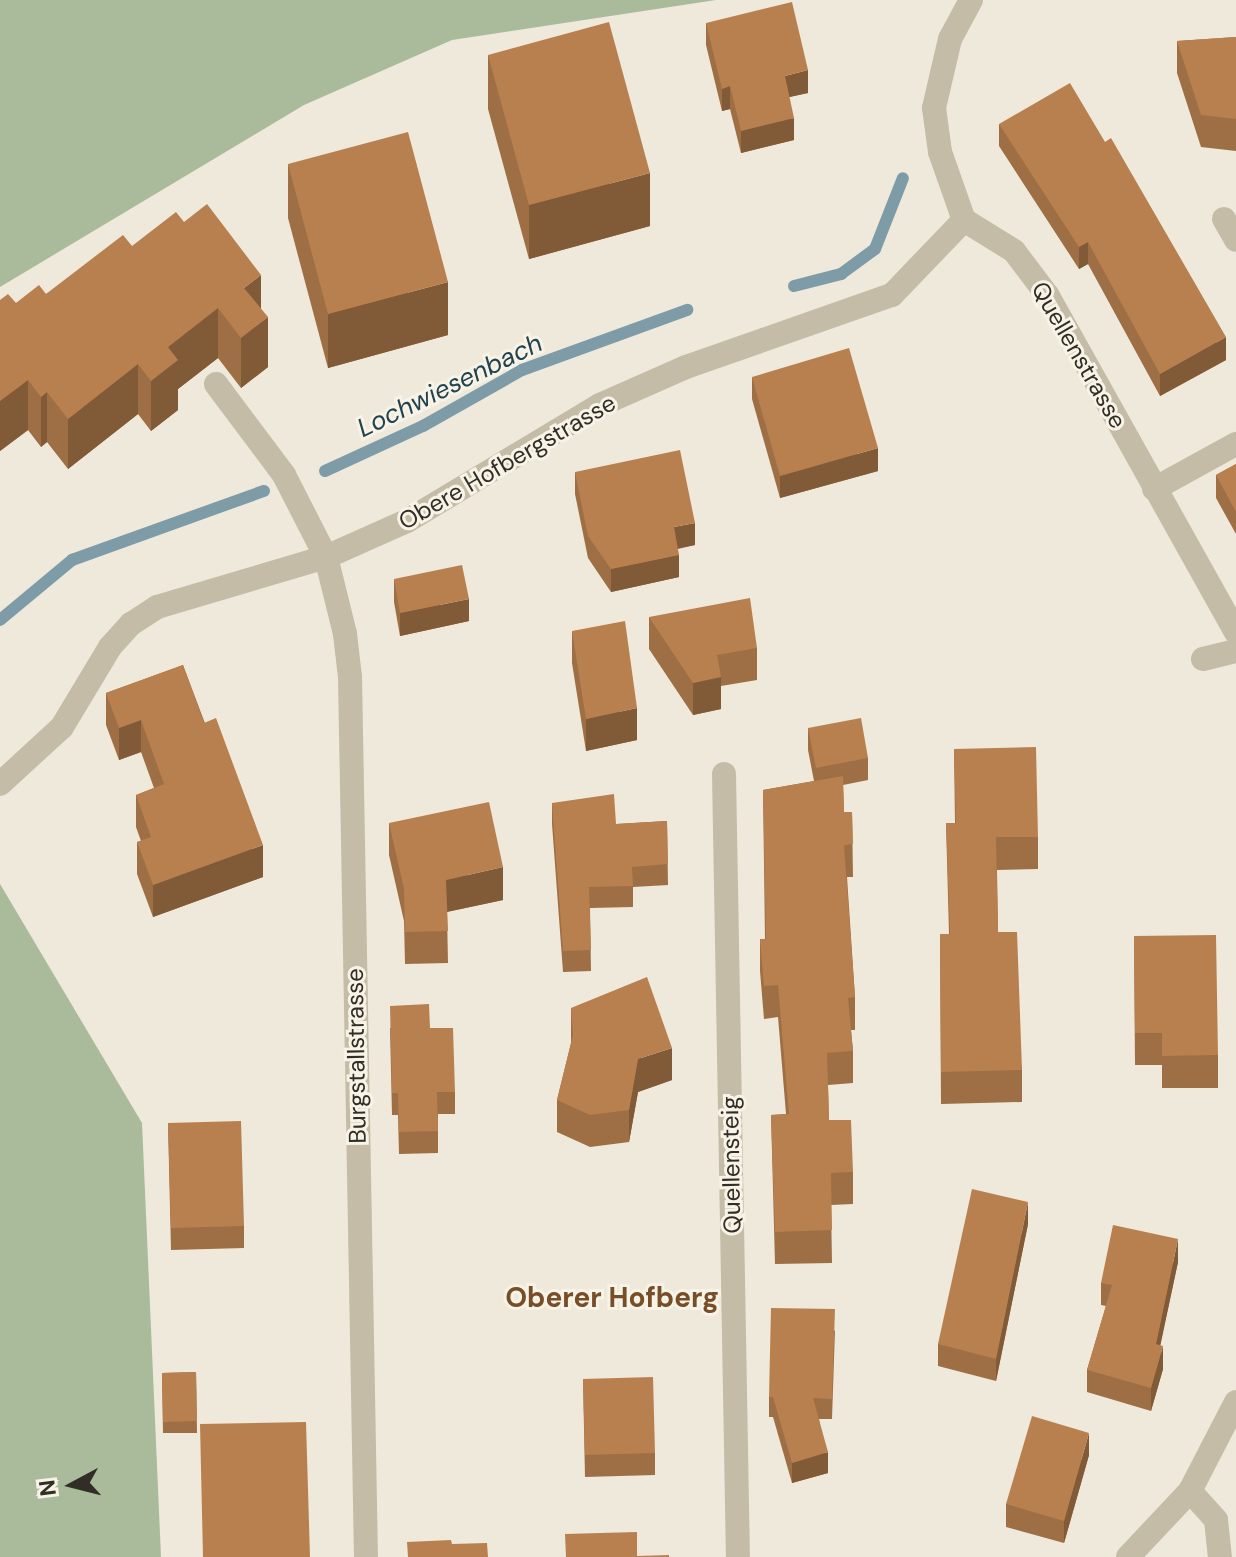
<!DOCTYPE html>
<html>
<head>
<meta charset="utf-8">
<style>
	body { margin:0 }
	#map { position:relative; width:1236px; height:1557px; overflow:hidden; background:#eee9da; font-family:"DM Sans",sans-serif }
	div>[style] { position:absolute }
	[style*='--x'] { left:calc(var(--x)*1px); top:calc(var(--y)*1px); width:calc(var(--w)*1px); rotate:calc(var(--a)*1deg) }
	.green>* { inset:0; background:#aabb9c }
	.stream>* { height:12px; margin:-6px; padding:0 6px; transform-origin:6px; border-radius:6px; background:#7d9ca8 }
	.minor>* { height:24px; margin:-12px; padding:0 12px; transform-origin:12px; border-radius:12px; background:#c5bca8 }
	.wall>* { inset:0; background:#9e6e44 }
	.shaded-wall>* { inset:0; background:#815a37 }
	.building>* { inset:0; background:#b8804f }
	span { translate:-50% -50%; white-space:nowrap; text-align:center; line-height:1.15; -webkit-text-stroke:6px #f7f3e6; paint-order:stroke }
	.street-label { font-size:24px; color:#322d27 }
	.water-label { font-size:26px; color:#22424f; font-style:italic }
	.quarter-label { font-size:28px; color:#784e29; font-weight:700 }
	.north { position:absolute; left:32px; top:1445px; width:80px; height:80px; -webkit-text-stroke:6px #f7f3e6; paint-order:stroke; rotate:263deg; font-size:22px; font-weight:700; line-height:32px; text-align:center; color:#322d27 }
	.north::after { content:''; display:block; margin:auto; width:28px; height:36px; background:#322d27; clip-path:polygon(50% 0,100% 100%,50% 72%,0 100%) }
</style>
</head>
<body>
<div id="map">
	<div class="green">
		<i style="clip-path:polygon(0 0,716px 0,452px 40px,304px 105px,0 287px)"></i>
		<i style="clip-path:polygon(0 884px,142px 1123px,161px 1557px,0 1557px)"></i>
	</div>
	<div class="stream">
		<i style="--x:794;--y:286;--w:49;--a:-14.3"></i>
		<i style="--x:841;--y:274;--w:42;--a:-36.3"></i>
		<i style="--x:875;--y:249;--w:76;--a:-68.5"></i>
		<i style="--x:325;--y:471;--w:108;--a:-24.7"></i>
		<i style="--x:423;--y:426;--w:114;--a:-29.5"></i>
		<i style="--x:522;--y:370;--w:176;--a:-20"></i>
		<i style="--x:0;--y:620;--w:94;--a:-39.8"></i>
		<i style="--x:72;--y:560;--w:204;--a:-19.8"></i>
	</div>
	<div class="minor">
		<i style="--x:971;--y:0;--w:44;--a:118.3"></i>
		<i style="--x:950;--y:39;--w:71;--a:103.1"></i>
		<i style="--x:934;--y:108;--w:44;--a:82.2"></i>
		<i style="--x:940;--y:152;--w:72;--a:70.6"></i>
		<i style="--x:964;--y:220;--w:59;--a:31.8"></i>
		<i style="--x:1014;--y:251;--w:56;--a:52.9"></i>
		<i style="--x:1048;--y:296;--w:385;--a:60.8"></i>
		<i style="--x:1224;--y:219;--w:24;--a:60"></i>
		<i style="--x:216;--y:384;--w:114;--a:53.2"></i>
		<i style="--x:284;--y:475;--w:92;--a:62.9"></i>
		<i style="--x:326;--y:557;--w:79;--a:76.1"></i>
		<i style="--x:345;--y:634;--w:43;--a:83.4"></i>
		<i style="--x:350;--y:677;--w:880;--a:88.96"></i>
		<i style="--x:1154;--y:489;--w:94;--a:-28.8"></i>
		<i style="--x:1203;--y:659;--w:34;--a:-14"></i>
		<i style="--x:724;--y:774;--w:783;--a:88.98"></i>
		<i style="--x:0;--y:784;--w:84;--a:-42.6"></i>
		<i style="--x:62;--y:727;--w:93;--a:-59"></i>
		<i style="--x:110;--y:647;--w:31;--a:-48"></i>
		<i style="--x:131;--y:624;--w:31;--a:-33"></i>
		<i style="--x:157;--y:607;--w:176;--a:-16.5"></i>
		<i style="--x:326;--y:557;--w:89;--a:-24"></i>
		<i style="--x:407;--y:521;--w:225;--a:-31"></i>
		<i style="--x:600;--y:405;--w:94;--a:-23.8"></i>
		<i style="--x:686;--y:367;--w:218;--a:-19.3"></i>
		<i style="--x:892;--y:295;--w:104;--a:-46.2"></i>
		<i style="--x:1190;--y:1491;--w:39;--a:48"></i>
		<i style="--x:1216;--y:1520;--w:37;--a:84"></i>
		<i style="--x:1128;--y:1557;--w:91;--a:-46.8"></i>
		<i style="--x:1190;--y:1491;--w:100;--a:-62.7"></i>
	</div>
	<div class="wall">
		<i style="clip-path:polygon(706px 23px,808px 93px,789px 97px,794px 140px,741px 153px,730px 109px,722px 111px,706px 45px)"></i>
		<i style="clip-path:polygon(1236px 37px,1236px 151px,1201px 147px,1177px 73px,1177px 41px)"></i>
		<i style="clip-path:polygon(488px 55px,650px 226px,529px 259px,488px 109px)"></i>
		<i style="clip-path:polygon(999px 124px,1105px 142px,1226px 360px,1160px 396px,1088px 264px,1079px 269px,999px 146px)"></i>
		<i style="clip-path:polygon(288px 164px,448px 335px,328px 368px,288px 218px)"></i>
		<i style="clip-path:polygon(184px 222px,261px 309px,268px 367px,241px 388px,218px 358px,178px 389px,178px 410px,151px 431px,138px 414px,68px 469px,47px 442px,41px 447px,28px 430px,0 451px,0 300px,16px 303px,46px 294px)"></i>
		<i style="clip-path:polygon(752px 377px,878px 471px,780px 498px,752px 399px)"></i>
		<i style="clip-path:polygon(1236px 464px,1236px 534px,1216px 498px,1216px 475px)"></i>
		<i style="clip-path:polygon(575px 472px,695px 545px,678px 549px,679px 577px,611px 592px,588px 558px,575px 494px)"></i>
		<i style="clip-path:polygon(394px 579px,469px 621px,400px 636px,394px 602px)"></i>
		<i style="clip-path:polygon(649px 617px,757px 648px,757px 680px,721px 686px,721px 709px,693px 715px,649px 649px)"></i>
		<i style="clip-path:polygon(572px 631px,637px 740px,586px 751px,572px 663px)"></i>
		<i style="clip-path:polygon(183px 665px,263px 877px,153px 917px,137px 874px,137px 842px,141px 841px,136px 827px,136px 795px,154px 788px,141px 752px,119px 760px,106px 725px,106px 693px)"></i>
		<i style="clip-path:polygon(808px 728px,868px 758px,868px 780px,843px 785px,844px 812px,852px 812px,853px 877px,847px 877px,855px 997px,855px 1030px,851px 1030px,853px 1051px,853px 1083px,828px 1085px,829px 1120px,853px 1172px,853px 1204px,831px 1205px,832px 1263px,775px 1264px,771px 1115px,786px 1114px,778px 1017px,764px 1019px,760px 971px,760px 939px,765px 939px,763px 790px,814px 781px,808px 750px)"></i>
		<i style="clip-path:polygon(954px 749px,1038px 837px,1038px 869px,997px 870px,998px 932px,1022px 1070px,1022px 1102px,941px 1104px,940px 934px,949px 934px,946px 823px,955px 823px)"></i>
		<i style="clip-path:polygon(552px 803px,616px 824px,667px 821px,668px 885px,633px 887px,633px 907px,590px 908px,591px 971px,563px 972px,552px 824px)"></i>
		<i style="clip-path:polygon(389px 823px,503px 900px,447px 912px,448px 963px,405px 964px,404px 921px,389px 855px)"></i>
		<i style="clip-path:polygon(1134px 936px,1218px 1055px,1218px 1088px,1162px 1088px,1162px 1065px,1135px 1065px)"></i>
		<i style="clip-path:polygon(571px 1008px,672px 1080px,638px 1092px,629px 1142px,590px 1147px,557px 1132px,557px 1100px,571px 1043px)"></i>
		<i style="clip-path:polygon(390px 1028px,430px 1028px,455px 1092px,455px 1114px,438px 1114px,438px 1153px,399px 1154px,398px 1115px,392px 1115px)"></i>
		<i style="clip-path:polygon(168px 1123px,244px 1226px,244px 1248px,171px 1250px)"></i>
		<i style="clip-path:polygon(1028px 1224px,996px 1381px,938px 1366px,938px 1344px)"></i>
		<i style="clip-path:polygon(1178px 1262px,1160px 1345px,1163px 1369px,1151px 1411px,1087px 1392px,1087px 1370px,1106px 1306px,1101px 1305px,1101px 1283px)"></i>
		<i style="clip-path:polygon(835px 1330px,832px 1419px,819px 1419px,828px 1473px,792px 1483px,773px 1417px,769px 1417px,769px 1397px)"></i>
		<i style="clip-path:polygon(196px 1372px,197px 1433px,163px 1433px,162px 1373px)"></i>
		<i style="clip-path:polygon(583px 1379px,655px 1453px,655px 1475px,585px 1477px)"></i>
		<i style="clip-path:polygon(1089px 1455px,1064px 1543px,1006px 1527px,1006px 1504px)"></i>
	</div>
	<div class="shaded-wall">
		<i style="clip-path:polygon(808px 70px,808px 93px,785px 98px,785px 76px)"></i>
		<i style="clip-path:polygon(730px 86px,730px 109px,722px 111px,722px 89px)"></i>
		<i style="clip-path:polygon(794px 118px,794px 140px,741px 153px,741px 131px)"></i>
		<i style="clip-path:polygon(650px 173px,650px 226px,529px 259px,529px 205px)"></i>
		<i style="clip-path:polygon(1088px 242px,1088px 264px,1079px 269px,1079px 247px)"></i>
		<i style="clip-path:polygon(261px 275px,261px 322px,268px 317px,268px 367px,241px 388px,241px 338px,244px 288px)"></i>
		<i style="clip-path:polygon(448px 282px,448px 335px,328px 368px,328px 314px)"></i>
		<i style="clip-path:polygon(218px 308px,218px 358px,178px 389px,178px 410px,151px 431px,151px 381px,168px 347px)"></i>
		<i style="clip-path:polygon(1226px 337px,1226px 360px,1160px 396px,1160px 374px)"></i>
		<i style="clip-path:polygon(138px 364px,138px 414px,68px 469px,68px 419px)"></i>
		<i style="clip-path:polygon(28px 380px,28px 430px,0 451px,0 401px)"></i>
		<i style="clip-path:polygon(47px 392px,47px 442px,41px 447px,41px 397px)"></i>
		<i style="clip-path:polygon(878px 448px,878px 471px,780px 498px,780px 476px)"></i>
		<i style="clip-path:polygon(695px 523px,695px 545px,674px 549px,674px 527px)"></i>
		<i style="clip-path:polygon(679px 555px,679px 577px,611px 592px,611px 569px)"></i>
		<i style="clip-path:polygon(469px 599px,469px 621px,400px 636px,400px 613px)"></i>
		<i style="clip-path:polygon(721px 677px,721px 709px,693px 715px,693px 683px)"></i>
		<i style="clip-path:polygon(637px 708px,637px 740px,586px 751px,586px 719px)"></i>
		<i style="clip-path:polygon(141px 720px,141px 752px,119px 760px,119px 728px)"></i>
		<i style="clip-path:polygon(263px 845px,263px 877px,153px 917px,153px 885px)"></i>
		<i style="clip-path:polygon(503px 867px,503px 900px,446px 912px,446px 880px)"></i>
		<i style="clip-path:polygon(672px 1048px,672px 1080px,638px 1092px,629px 1142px,629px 1110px,638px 1059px)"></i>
		<i style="clip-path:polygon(1028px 1202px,1028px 1224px,996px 1381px,996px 1359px)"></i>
		<i style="clip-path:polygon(1178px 1239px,1178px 1262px,1156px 1366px,1156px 1344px)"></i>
		<i style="clip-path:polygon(1163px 1346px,1163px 1369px,1151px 1411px,1151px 1388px)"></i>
		<i style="clip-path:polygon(1089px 1433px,1089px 1455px,1064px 1543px,1064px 1521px)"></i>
		<i style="clip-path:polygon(828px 1452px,828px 1473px,792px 1483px,792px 1463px)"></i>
	</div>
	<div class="building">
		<i style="clip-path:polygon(792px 2px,808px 70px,785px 76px,794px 118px,741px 131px,730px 86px,722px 89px,706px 23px)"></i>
		<i style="clip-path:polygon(609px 22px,650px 173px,529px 205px,488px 55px)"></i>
		<i style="clip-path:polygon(1236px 37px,1236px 119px,1201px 115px,1177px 41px)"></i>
		<i style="clip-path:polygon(1070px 83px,1105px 142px,1111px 138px,1226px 337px,1160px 374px,1088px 242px,1079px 247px,999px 124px)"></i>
		<i style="clip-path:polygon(408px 132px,448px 282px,328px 314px,288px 164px)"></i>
		<i style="clip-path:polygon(207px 204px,261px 275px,244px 288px,268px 317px,241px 338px,218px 308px,168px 347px,178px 360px,151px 381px,138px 364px,68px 419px,47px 392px,41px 397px,28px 380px,0 401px,0 300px,8px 294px,16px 303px,39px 285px,46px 294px,123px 235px,132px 246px,176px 212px,184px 222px)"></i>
		<i style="clip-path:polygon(849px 348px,878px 448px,780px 476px,752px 377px)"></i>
		<i style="clip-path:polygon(680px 450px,695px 523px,674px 527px,679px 555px,611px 569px,588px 536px,575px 472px)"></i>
		<i style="clip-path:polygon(1236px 464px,1236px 512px,1216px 475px)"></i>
		<i style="clip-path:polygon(462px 565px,469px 599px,400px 613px,394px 579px)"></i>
		<i style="clip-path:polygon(750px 598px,757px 648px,717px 655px,721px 677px,693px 683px,649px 617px)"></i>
		<i style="clip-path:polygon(625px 621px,637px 708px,586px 719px,572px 631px)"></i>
		<i style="clip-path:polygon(183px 665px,204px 723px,216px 718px,263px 845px,153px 885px,137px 842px,151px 837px,136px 795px,164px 784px,141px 720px,119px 728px,106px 693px)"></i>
		<i style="clip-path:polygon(861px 718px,868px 758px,816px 768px,808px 728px)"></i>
		<i style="clip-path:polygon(1036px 747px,1038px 837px,996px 837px,998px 932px,1017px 932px,1022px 1070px,941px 1072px,940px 934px,950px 934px,946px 823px,956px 823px,954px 749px)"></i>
		<i style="clip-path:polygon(843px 776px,844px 812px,852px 812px,853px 844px,844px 845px,855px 997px,848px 998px,853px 1051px,827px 1053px,829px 1120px,851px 1120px,853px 1172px,831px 1173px,832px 1230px,775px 1232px,771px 1115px,789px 1114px,778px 985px,764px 986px,760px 939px,766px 939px,763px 790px)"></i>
		<i style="clip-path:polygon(614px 794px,616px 824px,667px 821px,668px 864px,632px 867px,633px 886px,589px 887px,591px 950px,563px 951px,552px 803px)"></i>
		<i style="clip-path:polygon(489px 802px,503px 867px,446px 880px,448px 931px,405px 932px,404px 889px,389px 823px)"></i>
		<i style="clip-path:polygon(1216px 935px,1218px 1055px,1162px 1056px,1162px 1033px,1135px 1033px,1134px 936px)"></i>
		<i style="clip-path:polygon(647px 977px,672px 1048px,638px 1059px,629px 1110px,590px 1115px,557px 1100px,573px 1035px,571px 1008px)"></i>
		<i style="clip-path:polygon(429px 1004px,430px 1028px,453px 1028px,455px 1092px,437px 1092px,438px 1131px,399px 1132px,398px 1093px,392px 1093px,390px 1006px)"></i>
		<i style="clip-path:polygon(241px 1121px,244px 1226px,171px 1228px,168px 1123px)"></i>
		<i style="clip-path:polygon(972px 1189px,1028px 1202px,996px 1359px,938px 1344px)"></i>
		<i style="clip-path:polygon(1113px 1225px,1178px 1239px,1156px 1344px,1163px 1346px,1151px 1388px,1087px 1370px,1112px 1285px,1101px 1283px)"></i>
		<i style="clip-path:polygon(771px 1308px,835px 1309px,832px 1399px,813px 1398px,828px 1452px,792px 1463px,773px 1397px,769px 1397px)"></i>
		<i style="clip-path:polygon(196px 1372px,197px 1421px,163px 1422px,162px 1373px)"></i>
		<i style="clip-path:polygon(653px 1377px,655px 1453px,585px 1455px,583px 1379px)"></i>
		<i style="clip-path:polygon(1032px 1416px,1089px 1433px,1064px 1521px,1006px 1504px)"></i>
		<i style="clip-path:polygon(306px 1422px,310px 1557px,203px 1557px,200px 1424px)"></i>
		<i style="clip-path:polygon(637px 1532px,637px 1556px,669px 1555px,669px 1557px,566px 1557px,565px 1534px)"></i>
		<i style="clip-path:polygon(451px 1540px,452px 1544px,487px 1543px,488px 1557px,408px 1557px,407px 1542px)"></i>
	</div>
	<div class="street-label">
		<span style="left:1079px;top:355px;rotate:60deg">Quellenstrasse</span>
		<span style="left:507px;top:462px;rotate:-30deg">Obere Hofbergstrasse</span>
		<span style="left:356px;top:1056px;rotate:-91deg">Burgstallstrasse</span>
		<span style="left:731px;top:1165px;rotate:-91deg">Quellensteig</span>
	</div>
	<div class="water-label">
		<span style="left:450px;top:386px;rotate:-26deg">Lochwiesenbach</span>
	</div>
	<div class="quarter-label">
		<span style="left:612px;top:1298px">Oberer Hofberg</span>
	</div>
	<div class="north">N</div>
</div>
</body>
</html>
